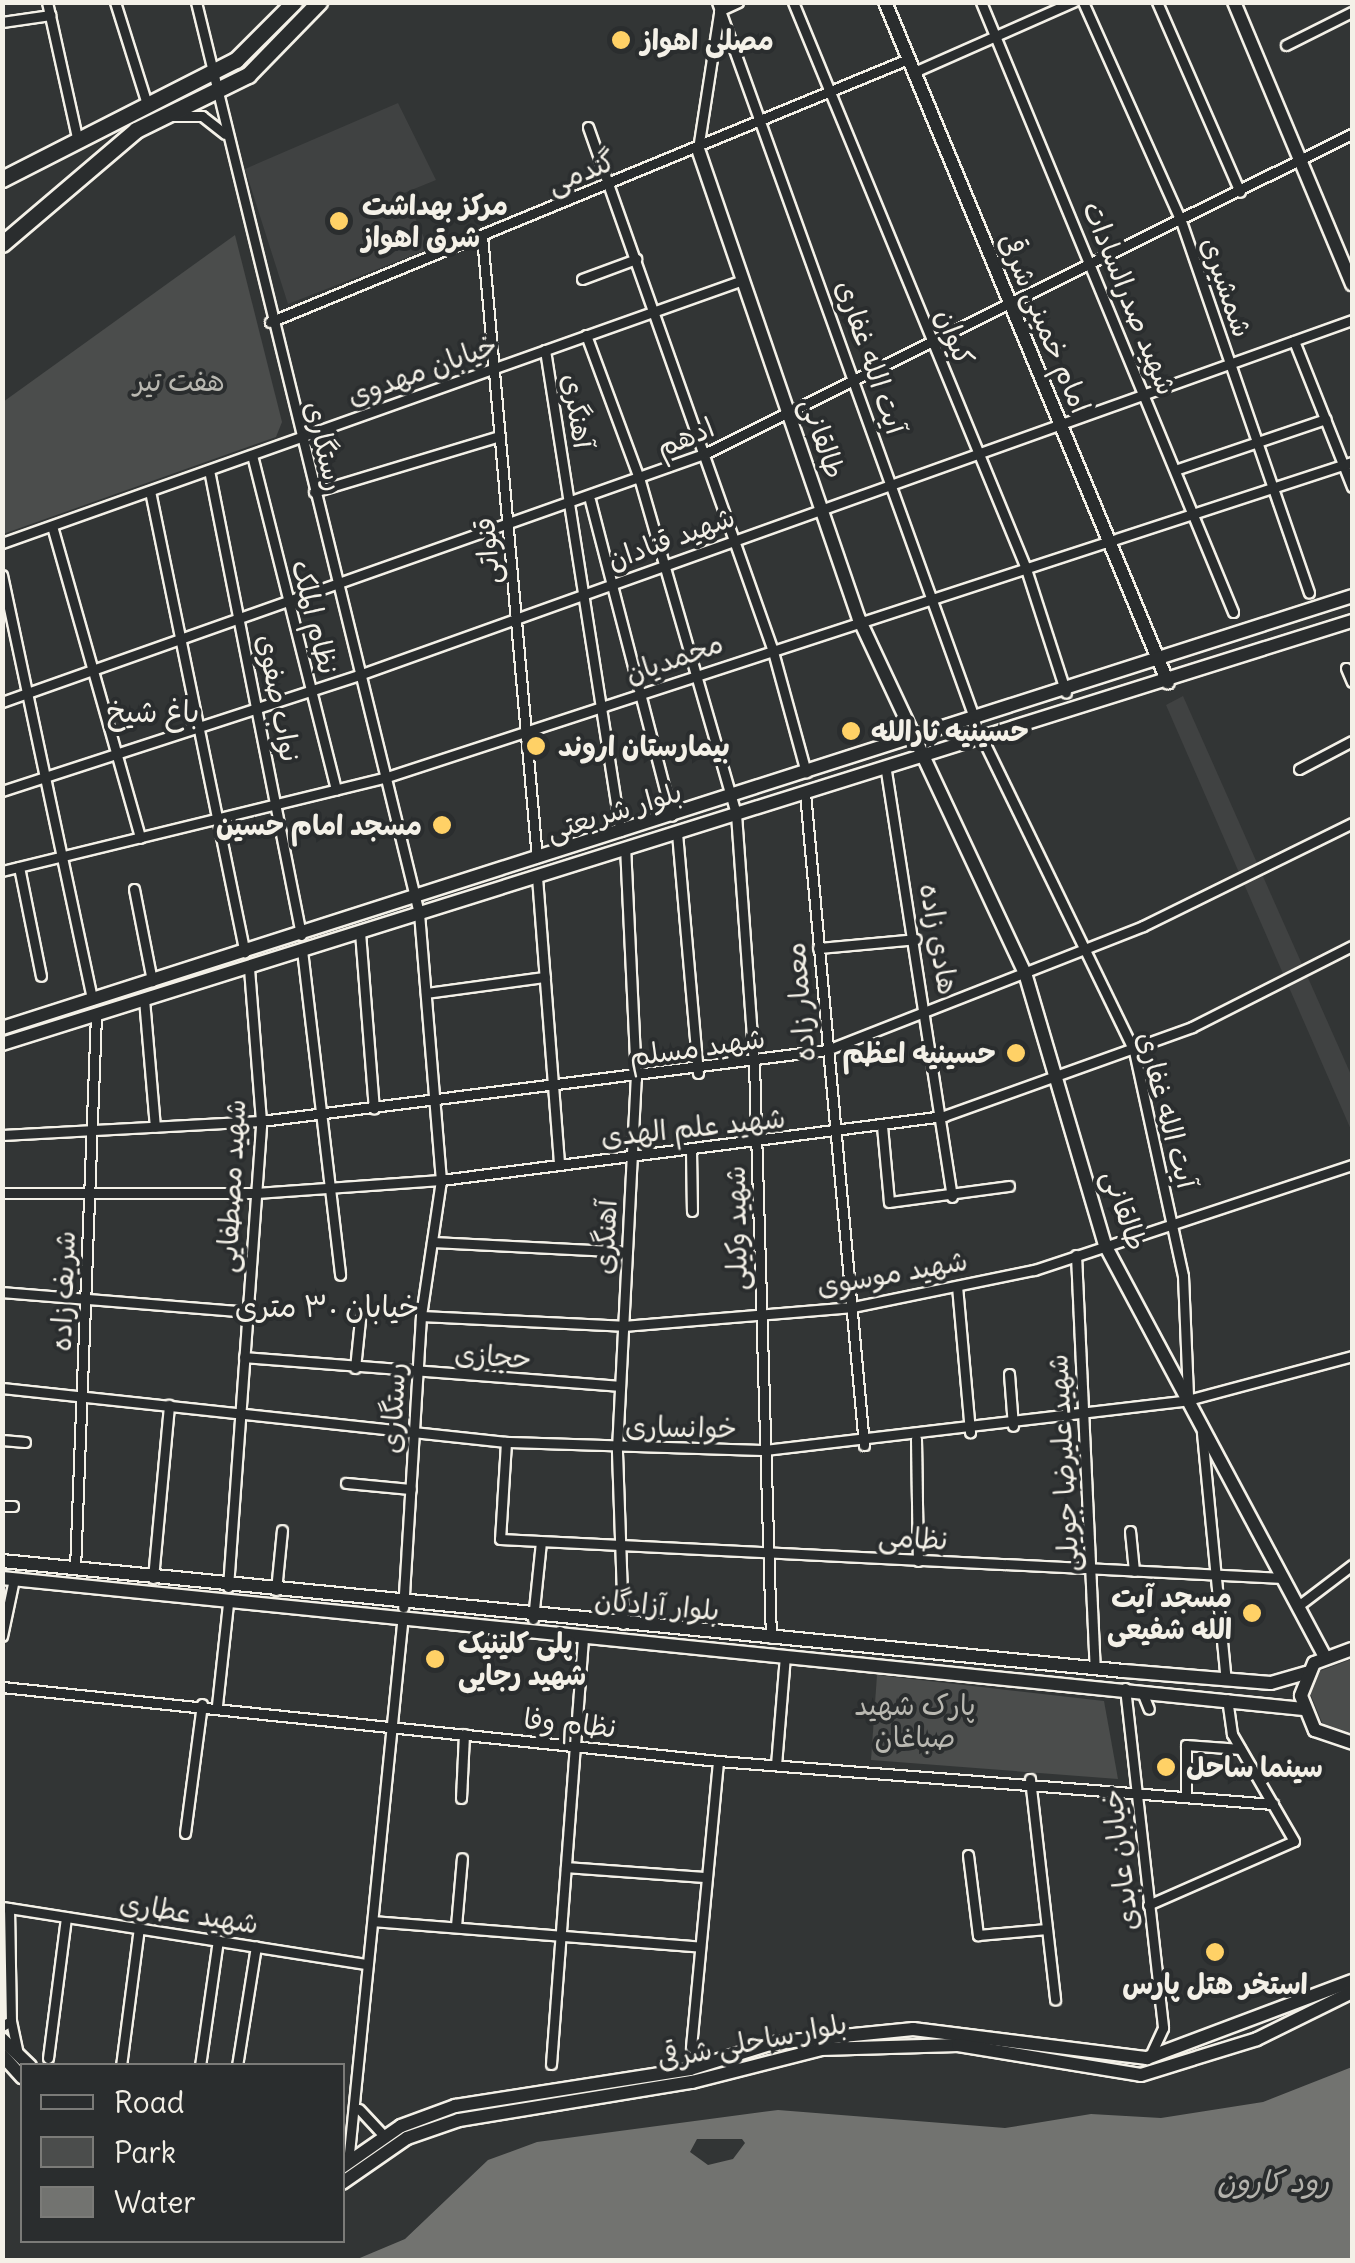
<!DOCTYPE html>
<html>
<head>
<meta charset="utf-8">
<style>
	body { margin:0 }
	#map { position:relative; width:1355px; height:2263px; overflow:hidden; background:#323535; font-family:Delius,"Playpen Sans Arabic",sans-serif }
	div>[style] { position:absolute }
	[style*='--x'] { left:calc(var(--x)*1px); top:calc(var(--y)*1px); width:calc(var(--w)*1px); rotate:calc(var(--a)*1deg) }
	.built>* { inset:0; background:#404242 }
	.green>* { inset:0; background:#4b4d4c }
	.water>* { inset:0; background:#727370 }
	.roads { filter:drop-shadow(2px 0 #f4f1e8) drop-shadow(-2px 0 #f4f1e8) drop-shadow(0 2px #f4f1e8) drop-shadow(0 -2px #f4f1e8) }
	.street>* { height:9px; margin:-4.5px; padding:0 4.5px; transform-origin:4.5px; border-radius:4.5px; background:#2a2d2e }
	.secondary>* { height:12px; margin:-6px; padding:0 6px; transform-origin:6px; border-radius:6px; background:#2a2d2e }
	.highway>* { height:15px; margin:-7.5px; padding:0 7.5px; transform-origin:7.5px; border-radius:7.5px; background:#2a2d2e }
	.dots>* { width:28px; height:28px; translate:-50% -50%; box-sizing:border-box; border:5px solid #2a2d2e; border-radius:50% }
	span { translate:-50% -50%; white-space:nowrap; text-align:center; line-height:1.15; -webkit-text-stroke:8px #2a2d2e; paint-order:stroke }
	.poi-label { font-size:28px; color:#f4f1e8; font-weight:700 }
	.left { translate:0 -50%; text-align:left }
	.right { translate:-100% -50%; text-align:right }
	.street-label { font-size:28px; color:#f4f1e8 }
	.park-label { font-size:28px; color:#b9b8b1 }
	.neighbourhood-label { font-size:30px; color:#f4f1e8 }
	.water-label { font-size:30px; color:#b3b2ac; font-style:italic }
	.frame { position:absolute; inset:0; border:5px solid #f4f1e8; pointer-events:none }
	.legend { position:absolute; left:20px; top:2063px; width:325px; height:180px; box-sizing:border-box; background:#2a2d2e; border:2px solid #7b7b78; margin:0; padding:12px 18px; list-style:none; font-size:30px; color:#f4f1e8 }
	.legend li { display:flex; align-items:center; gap:20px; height:50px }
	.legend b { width:50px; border:2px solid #7b7b78 }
</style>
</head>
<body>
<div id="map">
	<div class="built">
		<i style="clip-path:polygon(398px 103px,436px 180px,404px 193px,429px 249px,288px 304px,245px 169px)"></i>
		<i style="clip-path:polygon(1183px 696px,1352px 1077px,1352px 1132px,1166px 705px)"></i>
	</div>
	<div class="green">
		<i style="clip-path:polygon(235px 235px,282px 422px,276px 437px,3px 534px,3px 402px)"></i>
		<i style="clip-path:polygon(1352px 1659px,1352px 1733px,1346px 1734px,1323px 1725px,1310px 1693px,1320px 1671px)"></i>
		<i style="clip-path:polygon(877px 1675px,1104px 1701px,1118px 1779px,871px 1760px)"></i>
	</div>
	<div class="water">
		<i style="clip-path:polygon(evenodd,1352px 2067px,1352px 2260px,355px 2260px,405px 2239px,488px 2160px,537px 2142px,778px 2110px,1005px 2128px,1091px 2114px,1161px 2118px,1263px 2102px,1352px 2067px,697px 2139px,742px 2139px,745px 2143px,733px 2159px,708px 2165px,690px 2152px,697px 2139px)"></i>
	</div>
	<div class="roads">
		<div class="street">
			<i style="--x:47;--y:2;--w:138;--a:77.5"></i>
			<i style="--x:115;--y:2;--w:104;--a:72.6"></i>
			<i style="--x:196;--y:2;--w:938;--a:76.25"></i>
			<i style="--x:419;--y:913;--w:268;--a:85.3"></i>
			<i style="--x:441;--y:1180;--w:137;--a:98.4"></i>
			<i style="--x:421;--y:1316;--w:292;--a:93.5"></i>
			<i style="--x:717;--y:2;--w:763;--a:70.24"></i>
			<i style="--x:793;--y:2;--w:610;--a:67.64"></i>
			<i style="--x:1025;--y:566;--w:133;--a:72.1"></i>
			<i style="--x:981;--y:2;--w:660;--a:67.55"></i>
			<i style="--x:1083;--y:2;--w:240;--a:65.9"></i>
			<i style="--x:1181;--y:221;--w:393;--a:71"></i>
			<i style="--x:1157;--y:2;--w:207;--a:66.4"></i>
			<i style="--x:719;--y:11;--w:21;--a:-25"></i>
			<i style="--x:2;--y:22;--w:49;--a:-8.3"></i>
			<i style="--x:1286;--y:45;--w:74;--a:-26.6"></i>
			<i style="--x:914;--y:72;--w:174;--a:-23.8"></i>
			<i style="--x:172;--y:116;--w:30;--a:0"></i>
			<i style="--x:202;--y:116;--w:29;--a:38"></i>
			<i style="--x:588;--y:127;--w:553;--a:70.55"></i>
			<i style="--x:772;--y:648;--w:129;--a:74.7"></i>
			<i style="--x:698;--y:149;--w:138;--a:-81.2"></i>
			<i style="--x:482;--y:236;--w:624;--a:84.95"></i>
			<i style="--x:582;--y:279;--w:58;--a:-20.3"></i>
			<i style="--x:270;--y:322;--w:690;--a:-22.4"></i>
			<i style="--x:586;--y:335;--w:156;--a:69.7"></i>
			<i style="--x:640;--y:481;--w:347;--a:73.9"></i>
			<i style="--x:736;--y:814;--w:250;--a:85.9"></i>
			<i style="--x:754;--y:1063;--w:575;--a:88.31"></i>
			<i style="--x:1294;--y:341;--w:157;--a:68.3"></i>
			<i style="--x:545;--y:350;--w:487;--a:81.1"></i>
			<i style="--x:252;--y:455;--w:345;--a:75.9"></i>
			<i style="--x:209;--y:470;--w:474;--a:78.8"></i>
			<i style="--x:1175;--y:470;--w:159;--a:-18.7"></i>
			<i style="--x:150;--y:491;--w:471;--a:78.4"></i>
			<i style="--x:314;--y:492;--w:194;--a:-16.8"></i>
			<i style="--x:590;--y:500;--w:326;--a:75.5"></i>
			<i style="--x:52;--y:526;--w:324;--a:74.2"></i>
			<i style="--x:2;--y:543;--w:786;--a:-19.54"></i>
			<i style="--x:2;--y:575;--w:434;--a:78"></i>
			<i style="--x:1346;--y:668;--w:15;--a:67"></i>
			<i style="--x:2;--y:702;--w:745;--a:-19.46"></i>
			<i style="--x:704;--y:454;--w:723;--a:-26.28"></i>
			<i style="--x:984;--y:742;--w:343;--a:64.1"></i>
			<i style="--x:1134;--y:1051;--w:230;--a:77.7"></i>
			<i style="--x:1183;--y:1276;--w:121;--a:87.6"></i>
			<i style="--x:1299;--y:769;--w:60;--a:-27.8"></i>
			<i style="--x:886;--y:771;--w:431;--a:81.2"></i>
			<i style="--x:2;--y:791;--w:375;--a:-18"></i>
			<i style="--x:359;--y:675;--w:1055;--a:-19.67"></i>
			<i style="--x:805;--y:793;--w:655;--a:84.83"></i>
			<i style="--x:677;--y:833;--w:241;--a:85"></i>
			<i style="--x:19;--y:867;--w:111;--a:78.6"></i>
			<i style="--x:2;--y:871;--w:393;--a:-13.7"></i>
			<i style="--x:384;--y:778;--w:1018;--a:-18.08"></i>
			<i style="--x:537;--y:877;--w:287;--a:85.6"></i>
			<i style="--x:134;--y:889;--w:94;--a:78.9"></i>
			<i style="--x:360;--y:932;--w:177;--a:85.5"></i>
			<i style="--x:818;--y:948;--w:98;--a:-5.2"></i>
			<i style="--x:302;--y:950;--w:327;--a:83.3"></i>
			<i style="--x:426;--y:993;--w:120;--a:-7.7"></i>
			<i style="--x:144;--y:999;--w:128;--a:85.1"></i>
			<i style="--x:882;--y:1126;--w:76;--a:84.7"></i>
			<i style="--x:889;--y:1202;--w:121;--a:-7.6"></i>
			<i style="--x:2;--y:1135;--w:259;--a:-3.1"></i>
			<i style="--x:261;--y:1121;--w:570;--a:-7.15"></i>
			<i style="--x:827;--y:1050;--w:339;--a:-21.4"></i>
			<i style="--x:1143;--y:926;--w:233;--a:-26.2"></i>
			<i style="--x:691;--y:1150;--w:61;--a:89.1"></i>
			<i style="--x:2;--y:1193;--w:254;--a:0"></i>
			<i style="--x:256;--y:1193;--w:185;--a:-4"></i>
			<i style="--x:441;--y:1180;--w:507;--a:-7.25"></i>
			<i style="--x:944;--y:1116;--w:263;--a:-19.7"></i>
			<i style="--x:1192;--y:1027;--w:179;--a:-26.9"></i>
			<i style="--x:432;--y:1242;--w:195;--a:2.9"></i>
			<i style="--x:1076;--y:1255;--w:414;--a:87.4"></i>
			<i style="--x:957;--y:1286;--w:147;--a:84.9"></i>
			<i style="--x:2;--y:1292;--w:247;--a:4.6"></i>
			<i style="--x:421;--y:1316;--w:202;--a:2.8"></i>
			<i style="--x:623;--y:1326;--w:231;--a:-4.7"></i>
			<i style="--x:853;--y:1307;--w:185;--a:-11.6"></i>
			<i style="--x:1034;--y:1270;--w:335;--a:-18.3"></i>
			<i style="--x:244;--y:1357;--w:377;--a:4.4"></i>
			<i style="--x:355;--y:1368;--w:48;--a:-84.1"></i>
			<i style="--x:1009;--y:1374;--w:52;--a:85.6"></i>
			<i style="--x:2;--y:1388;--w:507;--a:6.12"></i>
			<i style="--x:506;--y:1442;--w:259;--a:1.8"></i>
			<i style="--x:765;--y:1450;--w:426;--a:-6.7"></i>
			<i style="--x:1188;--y:1400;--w:170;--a:-15"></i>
			<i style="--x:1202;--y:1433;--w:248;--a:84.5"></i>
			<i style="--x:916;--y:1439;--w:122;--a:89.1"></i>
			<i style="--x:2;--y:1440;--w:23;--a:5"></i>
			<i style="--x:506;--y:1442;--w:97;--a:93.5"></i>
			<i style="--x:500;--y:1539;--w:784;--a:2.85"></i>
			<i style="--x:346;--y:1483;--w:65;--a:5.3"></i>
			<i style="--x:2;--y:1506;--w:11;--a:0"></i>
			<i style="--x:1130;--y:1531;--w:40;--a:84.3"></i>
			<i style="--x:75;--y:1569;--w:554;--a:-87.83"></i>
			<i style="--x:153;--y:1578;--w:174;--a:-84.7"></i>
			<i style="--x:228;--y:1587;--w:467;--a:-85.9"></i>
			<i style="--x:261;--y:1121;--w:154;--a:-94.5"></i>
			<i style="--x:276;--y:1590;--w:60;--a:-84.3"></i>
			<i style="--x:1298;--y:1606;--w:68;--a:-37.2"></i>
			<i style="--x:533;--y:1619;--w:77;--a:-84.1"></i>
			<i style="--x:623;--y:1624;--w:175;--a:-92"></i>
			<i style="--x:617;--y:1449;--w:370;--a:-87.1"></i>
			<i style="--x:636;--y:1079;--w:230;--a:-92.7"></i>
			<i style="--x:2;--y:1636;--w:58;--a:-78.1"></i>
			<i style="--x:2;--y:1687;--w:720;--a:5.9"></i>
			<i style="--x:718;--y:1761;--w:557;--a:4.43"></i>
			<i style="--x:1125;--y:1688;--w:342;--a:83.6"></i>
			<i style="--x:1163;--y:2028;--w:29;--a:115"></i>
			<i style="--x:1142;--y:1692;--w:18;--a:68"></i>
			<i style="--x:217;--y:1705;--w:103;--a:-83.8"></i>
			<i style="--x:776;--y:1765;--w:109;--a:-85.3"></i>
			<i style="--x:1030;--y:1779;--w:222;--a:83.5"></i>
			<i style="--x:1186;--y:1796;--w:51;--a:-90"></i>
			<i style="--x:1186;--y:1745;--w:54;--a:4.2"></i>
			<i style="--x:461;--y:1798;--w:64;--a:-87.3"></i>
			<i style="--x:185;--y:1833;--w:130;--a:-82.5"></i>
			<i style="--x:968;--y:1855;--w:81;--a:82.9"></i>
			<i style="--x:978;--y:1935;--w:69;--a:-5"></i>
			<i style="--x:566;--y:1867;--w:141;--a:4.1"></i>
			<i style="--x:1148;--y:1905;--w:159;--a:-23.7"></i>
			<i style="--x:1294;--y:1841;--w:124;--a:-120.1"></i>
			<i style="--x:1232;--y:1734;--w:35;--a:-98"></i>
			<i style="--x:2;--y:1907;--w:370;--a:8.9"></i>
			<i style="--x:9;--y:1908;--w:113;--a:89"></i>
			<i style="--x:373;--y:1921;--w:328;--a:4.5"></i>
			<i style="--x:456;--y:1926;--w:68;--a:-85"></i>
			<i style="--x:2;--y:2026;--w:10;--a:-29"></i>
			<i style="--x:11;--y:2021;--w:30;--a:78"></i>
			<i style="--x:691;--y:2047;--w:287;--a:-84.6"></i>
			<i style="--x:48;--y:2058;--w:142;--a:-82.7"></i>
			<i style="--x:551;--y:2064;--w:425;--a:-85.7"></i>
			<i style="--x:121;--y:2066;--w:139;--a:-82.6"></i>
			<i style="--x:200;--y:2066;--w:127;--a:-81.9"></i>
			<i style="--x:237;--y:2066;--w:121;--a:-81"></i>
			<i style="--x:359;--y:2109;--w:37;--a:47"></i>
			<i style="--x:348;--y:2163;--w:542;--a:-84.28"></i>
		</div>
		<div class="secondary">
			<i style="--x:885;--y:2;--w:737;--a:67.43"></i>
			<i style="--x:1234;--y:2;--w:306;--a:67.3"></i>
			<i style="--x:698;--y:149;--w:497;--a:71.1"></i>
			<i style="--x:859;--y:619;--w:391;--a:64.9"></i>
			<i style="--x:1025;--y:973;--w:284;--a:73.6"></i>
			<i style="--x:1105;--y:1245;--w:465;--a:61.9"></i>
			<i style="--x:2;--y:1028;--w:1417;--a:-17.74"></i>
			<i style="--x:2;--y:1044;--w:1415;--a:-17.4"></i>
			<i style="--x:2;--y:1561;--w:1127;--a:5.6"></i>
			<i style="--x:1124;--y:1671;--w:147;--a:4.7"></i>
			<i style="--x:1271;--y:1683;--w:37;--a:-16"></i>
			<i style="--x:2;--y:1578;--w:1308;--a:5.75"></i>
			<i style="--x:1352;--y:1649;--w:40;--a:159.8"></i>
			<i style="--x:1314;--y:1663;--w:35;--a:112"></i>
			<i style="--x:1301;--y:1696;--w:37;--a:68"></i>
			<i style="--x:1315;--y:1730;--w:39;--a:19"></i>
			<i style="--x:2;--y:2039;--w:39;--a:44"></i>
			<i style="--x:2;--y:2055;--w:30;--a:48"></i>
			<i style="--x:342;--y:2167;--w:72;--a:-34.8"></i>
			<i style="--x:401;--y:2126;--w:58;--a:-20.3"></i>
			<i style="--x:455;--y:2106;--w:238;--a:-8.9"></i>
			<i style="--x:690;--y:2069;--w:87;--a:-17.4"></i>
			<i style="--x:773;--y:2043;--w:141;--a:-5.7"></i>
			<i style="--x:913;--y:2029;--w:236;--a:7.1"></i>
			<i style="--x:1147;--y:2058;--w:219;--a:-20.6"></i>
			<i style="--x:342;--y:2183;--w:79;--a:-34.7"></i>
			<i style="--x:407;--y:2138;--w:55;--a:-19.1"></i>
			<i style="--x:459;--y:2120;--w:236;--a:-9.3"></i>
			<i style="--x:692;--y:2082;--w:133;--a:-14.3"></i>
			<i style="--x:821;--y:2049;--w:137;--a:-1.7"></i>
			<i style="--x:958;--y:2045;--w:185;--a:9.3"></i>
			<i style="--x:1141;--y:2075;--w:121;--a:-17.2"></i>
			<i style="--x:1257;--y:2039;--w:106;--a:-26.3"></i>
		</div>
		<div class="highway">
			<i style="--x:2;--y:179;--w:263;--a:-27"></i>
			<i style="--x:236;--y:60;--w:82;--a:-45"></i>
			<i style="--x:2;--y:244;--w:176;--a:-40.4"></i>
			<i style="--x:136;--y:130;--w:125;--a:-26.2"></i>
			<i style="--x:248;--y:75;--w:102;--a:-45.8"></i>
		</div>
	</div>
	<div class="dots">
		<i style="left:621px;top:40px;background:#ffd166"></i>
		<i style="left:339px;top:221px;background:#ffd166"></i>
		<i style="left:851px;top:731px;background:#ffd166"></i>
		<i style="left:536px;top:746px;background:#ffd166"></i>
		<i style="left:442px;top:825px;background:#ffd166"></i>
		<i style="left:1016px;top:1053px;background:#ffd166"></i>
		<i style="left:1252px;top:1613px;background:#ffd166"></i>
		<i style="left:435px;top:1659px;background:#ffd166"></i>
		<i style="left:1166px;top:1767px;background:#ffd166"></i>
		<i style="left:1215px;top:1952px;background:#ffd166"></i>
	</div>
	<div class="poi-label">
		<span class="left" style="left:641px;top:40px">مصلی اهواز</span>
		<span class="left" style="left:362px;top:221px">مرکز بهداشت<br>شرق اهواز</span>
		<span class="left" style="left:871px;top:731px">حسینیه ثارالله</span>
		<span class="left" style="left:558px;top:746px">بیمارستان اروند</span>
		<span class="right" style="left:422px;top:825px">مسجد امام حسین</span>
		<span class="right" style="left:996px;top:1053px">حسینیه اعظم</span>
		<span class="right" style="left:1232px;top:1613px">مسجد آیت<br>الله شفیعی</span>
		<span class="left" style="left:458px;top:1659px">پلی کلینیک<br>شهید رجایی</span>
		<span class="left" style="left:1186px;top:1767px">سینما ساحل</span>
		<span style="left:1215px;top:1984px">استخر هتل پارس</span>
	</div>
	<div class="street-label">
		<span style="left:581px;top:172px;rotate:-22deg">گندمی</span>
		<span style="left:1227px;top:287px;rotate:71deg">شمشیری</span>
		<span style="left:1130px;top:298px;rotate:68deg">شهید صدرالسادات</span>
		<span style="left:1045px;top:323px;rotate:67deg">امام خمینی شرقی</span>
		<span style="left:955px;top:337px;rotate:68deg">کیوان</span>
		<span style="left:871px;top:357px;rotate:71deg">آیت الله غفاری</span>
		<span style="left:422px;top:370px;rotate:-20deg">خیابان مهدوی</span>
		<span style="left:578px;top:411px;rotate:81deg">آهنگری</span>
		<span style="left:685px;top:437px;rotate:-23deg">ادهم</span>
		<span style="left:823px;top:438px;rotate:71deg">طالقانی</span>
		<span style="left:325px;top:446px;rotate:76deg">رستگاری</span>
		<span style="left:671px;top:538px;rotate:-20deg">شهید قنادان</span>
		<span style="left:487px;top:551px;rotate:-95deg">قنواتی</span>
		<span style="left:315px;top:617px;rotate:76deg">نظام الملک</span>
		<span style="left:674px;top:658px;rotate:-19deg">محمدیان</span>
		<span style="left:279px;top:698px;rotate:79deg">نواب صفوی</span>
		<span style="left:614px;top:811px;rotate:-17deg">بلوار شریعتی</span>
		<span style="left:939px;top:939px;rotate:80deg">هادی زاده</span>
		<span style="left:800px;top:1002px;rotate:-95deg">معمار زاده</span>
		<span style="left:697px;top:1047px;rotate:-8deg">شهید مسلم</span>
		<span style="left:1167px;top:1110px;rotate:75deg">آیت الله غفاری</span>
		<span style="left:693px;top:1127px;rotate:-6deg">شهید علم الهدی</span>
		<span style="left:231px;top:1186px;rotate:-87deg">شهید مصطفایی</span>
		<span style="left:1125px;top:1210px;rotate:71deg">طالقانی</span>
		<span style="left:736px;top:1228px;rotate:-91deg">شهید وکیلی</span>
		<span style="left:605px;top:1237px;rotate:-87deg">آهنگری</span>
		<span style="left:892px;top:1273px;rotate:-10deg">شهید موسوی</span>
		<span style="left:63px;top:1291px;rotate:-88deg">شریف زاده</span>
		<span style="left:493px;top:1356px;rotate:4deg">حجازی</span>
		<span style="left:393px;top:1408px;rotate:-87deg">رستگاری</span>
		<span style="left:681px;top:1427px;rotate:1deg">خوانساری</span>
		<span style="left:1063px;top:1463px;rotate:-93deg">شهید علیرضا جویلی</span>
		<span style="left:913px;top:1538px;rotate:3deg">نظامی</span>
		<span style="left:657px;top:1605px;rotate:5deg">بلوار آزادگان</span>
		<span style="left:570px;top:1723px;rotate:6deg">نظام وفا</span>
		<span style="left:1120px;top:1860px;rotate:-97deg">خیابان عابدی</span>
		<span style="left:189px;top:1913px;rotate:9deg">شهید عطاری</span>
		<span style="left:752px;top:2041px;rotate:-11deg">بلوار ساحلی شرقی</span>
	</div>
	<div class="park-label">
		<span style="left:179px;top:381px">هفت تیر</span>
		<span style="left:915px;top:1721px">پارک شهید<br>صباغان</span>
	</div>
	<div class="neighbourhood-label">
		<span style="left:153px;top:711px">باغ شیخ</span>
		<span style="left:327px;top:1306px">خیابان ۳۰ متری</span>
	</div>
	<div class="water-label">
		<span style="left:1273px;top:2181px">رود کارون</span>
	</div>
	<div class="frame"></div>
	<ul class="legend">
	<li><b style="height:12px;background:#2a2d2e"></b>Road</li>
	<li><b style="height:28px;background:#4b4d4c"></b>Park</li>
	<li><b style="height:28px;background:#727370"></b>Water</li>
	</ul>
</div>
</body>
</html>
